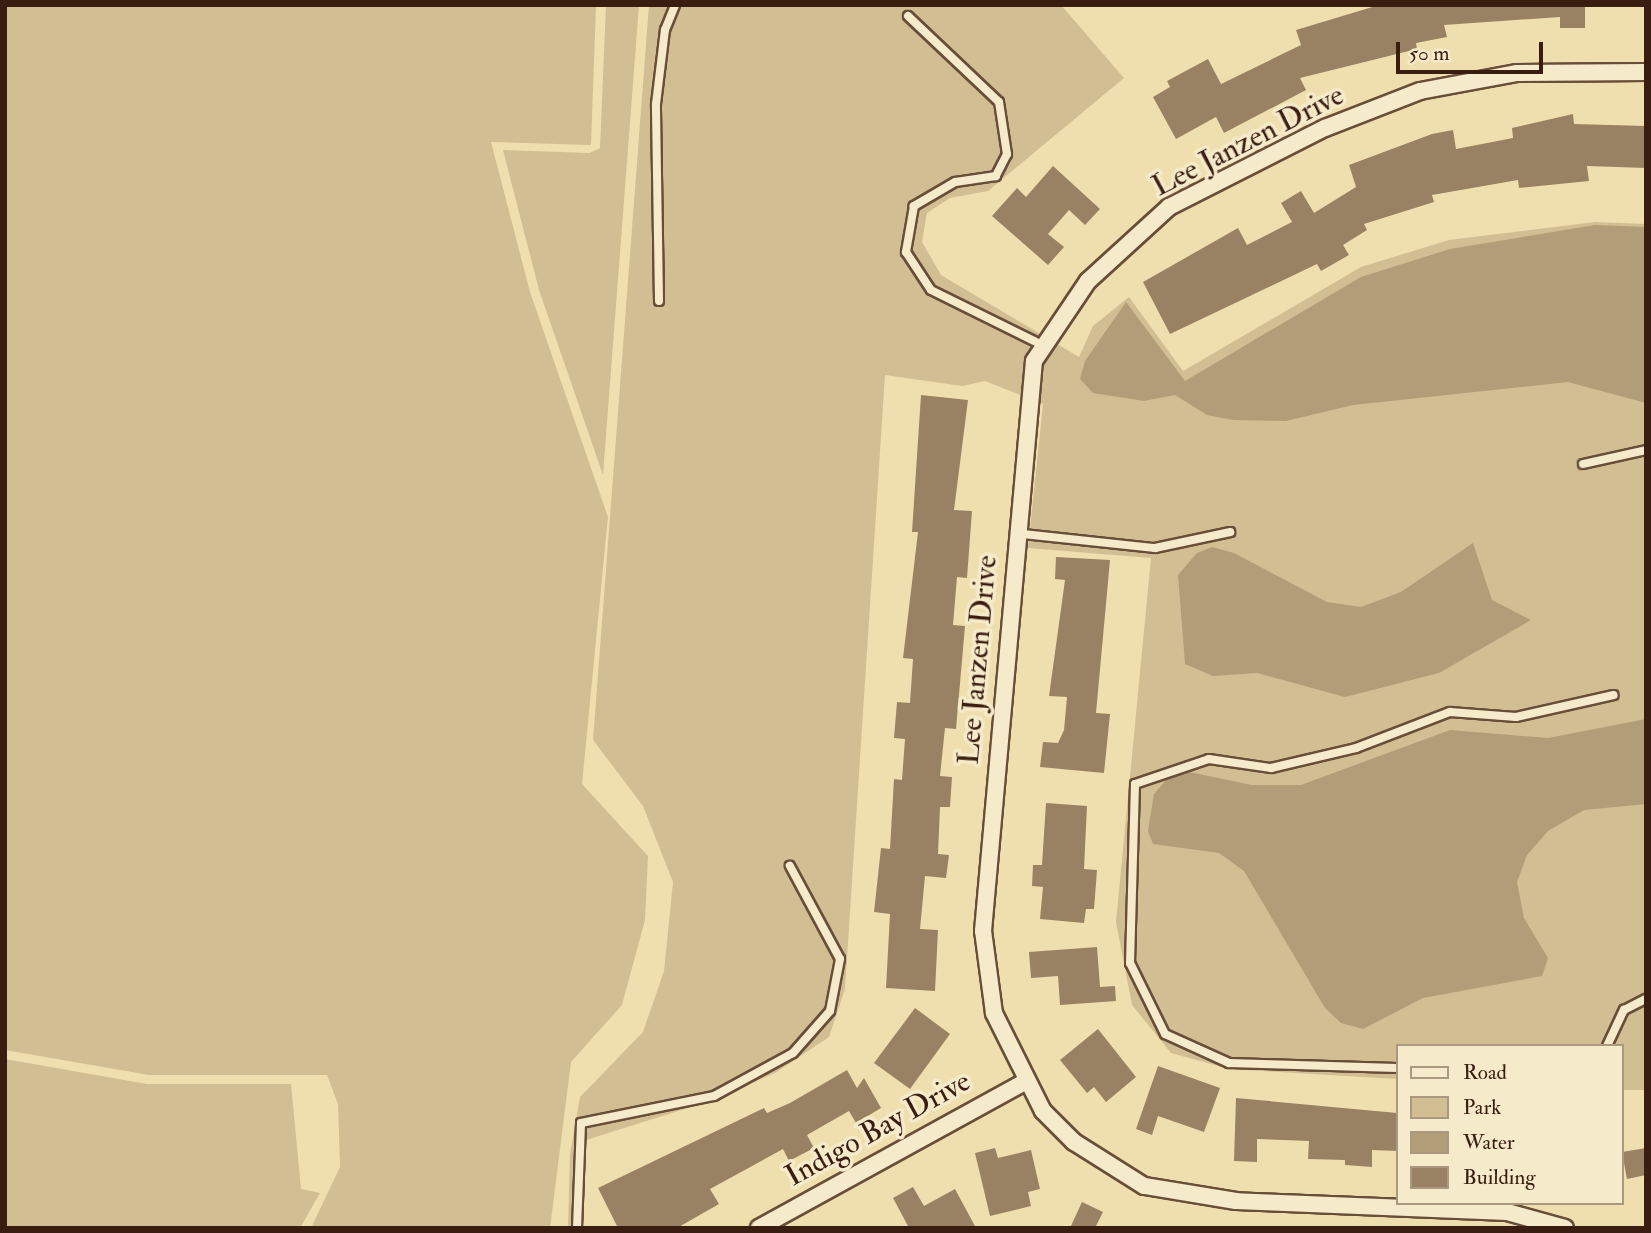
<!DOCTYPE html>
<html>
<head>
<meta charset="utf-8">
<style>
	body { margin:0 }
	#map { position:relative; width:1651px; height:1233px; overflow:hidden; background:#f0dfae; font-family:"IM FELL Double Pica",serif }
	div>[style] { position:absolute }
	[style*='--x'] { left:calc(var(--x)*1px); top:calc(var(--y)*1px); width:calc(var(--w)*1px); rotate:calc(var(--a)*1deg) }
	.green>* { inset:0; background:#d1be93 }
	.water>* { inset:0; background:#b29d79 }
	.building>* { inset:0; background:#998263 }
	.roads { filter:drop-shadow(2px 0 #684e38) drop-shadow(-2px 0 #684e38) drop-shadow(0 2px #684e38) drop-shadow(0 -2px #684e38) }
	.lane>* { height:8px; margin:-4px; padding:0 4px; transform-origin:4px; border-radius:4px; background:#f5eaca }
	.street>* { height:16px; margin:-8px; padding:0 8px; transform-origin:8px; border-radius:8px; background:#f5eaca }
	span { translate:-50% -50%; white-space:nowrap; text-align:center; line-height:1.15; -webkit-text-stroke:7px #f5eaca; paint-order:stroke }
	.street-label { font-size:30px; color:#3a1d11 }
	.frame { position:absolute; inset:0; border:7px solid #3a1d11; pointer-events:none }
	.legend { position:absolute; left:1396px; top:1044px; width:228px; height:161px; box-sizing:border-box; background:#f5eaca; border:2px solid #aa9880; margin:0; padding:9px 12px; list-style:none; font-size:21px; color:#3a1d11 }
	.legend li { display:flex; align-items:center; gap:14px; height:35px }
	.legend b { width:35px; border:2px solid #aa9880 }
	.scale { position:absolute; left:1396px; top:42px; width:147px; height:32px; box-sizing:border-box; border:4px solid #3a1d11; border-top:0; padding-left:9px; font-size:21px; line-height:24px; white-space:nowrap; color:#3a1d11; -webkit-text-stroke:5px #f5eaca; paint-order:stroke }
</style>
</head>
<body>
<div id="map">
	<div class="green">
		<i style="clip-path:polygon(5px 5px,596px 5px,591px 145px,491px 142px,530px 292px,608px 517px,582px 784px,648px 856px,645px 920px,622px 1005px,571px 1062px,550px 1228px,311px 1228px,340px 1167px,338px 1104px,327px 1075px,149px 1075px,5px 1050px)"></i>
		<i style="clip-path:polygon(606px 5px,639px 5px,603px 475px,539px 290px,503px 150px,590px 153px,600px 148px)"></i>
		<i style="clip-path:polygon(649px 5px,1061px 5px,1124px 78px,988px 191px,950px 198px,927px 213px,922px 242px,941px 275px,1079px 357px,1093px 326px,1129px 297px,1183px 371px,1361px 267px,1449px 240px,1595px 222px,1646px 224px,1646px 1090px,1621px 1090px,1621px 1046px,1397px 1046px,1397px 1079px,1229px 1069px,1171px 1053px,1132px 1005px,1116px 922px,1151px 558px,1028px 548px,1043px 404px,985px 381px,962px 386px,885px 375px,845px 989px,829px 1037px,775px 1073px,710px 1101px,586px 1140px,582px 1228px,568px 1228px,570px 1154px,580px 1097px,643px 1032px,664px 971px,673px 882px,643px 806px,593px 740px)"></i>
		<i style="clip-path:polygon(5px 1059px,147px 1084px,291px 1084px,301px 1189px,320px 1193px,300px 1228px,5px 1228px)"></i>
	</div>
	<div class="water">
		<i style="clip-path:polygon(1595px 225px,1646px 227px,1646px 403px,1568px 382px,1353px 405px,1286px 421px,1233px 420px,1207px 415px,1175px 395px,1144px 401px,1093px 393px,1080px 379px,1085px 361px,1126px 302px,1185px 381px,1361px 277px,1450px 249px)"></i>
		<i style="clip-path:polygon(1473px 543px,1492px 600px,1531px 620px,1439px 673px,1345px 697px,1257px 673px,1213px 676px,1185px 664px,1178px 575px,1197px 553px,1212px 547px,1234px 553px,1327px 602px,1361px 607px,1401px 592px)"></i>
		<i style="clip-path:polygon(1646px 719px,1646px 804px,1584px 810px,1548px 831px,1527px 855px,1517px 882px,1524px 918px,1548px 958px,1542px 976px,1423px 998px,1363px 1029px,1341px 1023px,1325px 1008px,1244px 871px,1219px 853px,1153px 844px,1148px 831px,1154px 794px,1166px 780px,1189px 772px,1252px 785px,1301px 785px,1450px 730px,1548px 738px)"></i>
	</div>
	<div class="building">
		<i style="clip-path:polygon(1379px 5px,1585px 5px,1585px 28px,1560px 28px,1560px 17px,1444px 25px,1447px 37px,1416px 43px,1417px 49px,1300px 78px,1306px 90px,1224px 133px,1216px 117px,1176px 139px,1153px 97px,1170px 87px,1167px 81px,1208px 59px,1221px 84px,1301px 45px,1296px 30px)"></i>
		<i style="clip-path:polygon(1573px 114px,1574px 124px,1646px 126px,1646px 168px,1587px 166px,1589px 181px,1519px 188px,1518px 180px,1432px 195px,1434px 202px,1364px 224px,1367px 230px,1343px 245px,1349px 255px,1321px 271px,1317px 264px,1170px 334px,1143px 282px,1238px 228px,1247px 245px,1292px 222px,1281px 203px,1301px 191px,1314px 213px,1356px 187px,1349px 165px,1432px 134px,1453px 130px,1456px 149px,1513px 138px,1512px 128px)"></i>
		<i style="clip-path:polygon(1053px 166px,1100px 209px,1085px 225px,1069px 210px,1048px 234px,1064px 247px,1048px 265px,992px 216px,1017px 188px,1026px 197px)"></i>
		<i style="clip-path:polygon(921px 395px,968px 400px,954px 510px,972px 511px,967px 578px,957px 577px,953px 625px,965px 626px,956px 729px,945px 728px,940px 776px,952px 777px,950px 807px,940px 807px,938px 854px,949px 855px,946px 878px,925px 876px,920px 929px,938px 930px,935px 991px,886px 988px,890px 914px,874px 912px,881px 848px,890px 849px,894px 779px,902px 780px,905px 739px,894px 738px,897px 702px,910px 703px,913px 659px,903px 658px,918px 532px,912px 532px)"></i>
		<i style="clip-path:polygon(1056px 557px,1110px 560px,1096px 713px,1110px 714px,1104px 773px,1040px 767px,1043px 742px,1058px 743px,1064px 730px,1067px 697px,1049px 696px,1065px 580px,1055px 579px)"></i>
		<i style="clip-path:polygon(1046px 803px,1087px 806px,1084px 869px,1097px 870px,1094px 909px,1086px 909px,1084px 923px,1040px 919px,1043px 887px,1032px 886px,1033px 865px,1042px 865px)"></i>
		<i style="clip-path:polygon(1097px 947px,1100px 987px,1115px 986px,1116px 1001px,1060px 1005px,1058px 976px,1031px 978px,1029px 952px)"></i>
		<i style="clip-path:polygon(915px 1008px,950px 1034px,910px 1089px,874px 1063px)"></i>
		<i style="clip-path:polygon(1098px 1029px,1136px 1077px,1106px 1102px,1094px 1087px,1087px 1093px,1060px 1060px)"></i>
		<i style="clip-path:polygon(1158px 1066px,1220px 1088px,1204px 1132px,1158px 1116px,1152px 1135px,1136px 1129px)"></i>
		<i style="clip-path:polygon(847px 1070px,857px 1088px,864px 1078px,881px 1108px,856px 1123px,849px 1111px,807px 1135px,814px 1148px,789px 1161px,783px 1149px,710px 1189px,719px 1204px,677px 1228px,618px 1228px,598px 1188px,764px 1108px,767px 1113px,790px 1103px)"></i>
		<i style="clip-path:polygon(1236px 1098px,1397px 1113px,1397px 1151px,1372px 1150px,1372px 1167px,1345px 1165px,1345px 1160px,1308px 1159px,1309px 1141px,1257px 1139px,1257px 1162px,1234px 1161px)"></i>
		<i style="clip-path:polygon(995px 1148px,998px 1158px,1031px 1150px,1040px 1189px,1028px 1192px,1031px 1206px,990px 1216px,975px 1153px)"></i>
		<i style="clip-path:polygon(1646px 1148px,1646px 1175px,1627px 1179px,1622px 1152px)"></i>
		<i style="clip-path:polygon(913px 1187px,924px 1206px,955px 1189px,976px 1228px,909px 1228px,893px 1198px)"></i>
		<i style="clip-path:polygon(1082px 1202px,1103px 1212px,1095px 1228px,1070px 1228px)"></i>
	</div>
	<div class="roads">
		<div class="lane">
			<i style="--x:908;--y:16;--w:125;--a:43.4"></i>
			<i style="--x:999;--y:102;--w:53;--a:81.3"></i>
			<i style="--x:1007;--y:154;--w:25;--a:117"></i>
			<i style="--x:996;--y:176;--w:41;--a:171.7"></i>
			<i style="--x:955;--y:182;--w:48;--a:149.7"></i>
			<i style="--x:914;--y:206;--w:47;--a:99.9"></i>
			<i style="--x:906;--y:252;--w:45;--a:56.7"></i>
			<i style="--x:931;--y:290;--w:117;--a:26.3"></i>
			<i style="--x:659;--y:301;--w:197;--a:-90.9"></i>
			<i style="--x:656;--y:104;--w:75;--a:-83.1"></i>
			<i style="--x:665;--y:30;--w:27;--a:-68"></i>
			<i style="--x:1583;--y:464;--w:65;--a:-12.5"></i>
			<i style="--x:1023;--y:534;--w:133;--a:6.1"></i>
			<i style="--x:1155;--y:548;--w:77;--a:-12"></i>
			<i style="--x:1607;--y:1046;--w:40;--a:-65"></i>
			<i style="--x:1624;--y:1010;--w:25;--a:-27"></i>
			<i style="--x:1397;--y:1068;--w:168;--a:-178.3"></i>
			<i style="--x:1229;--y:1063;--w:70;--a:-155.6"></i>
			<i style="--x:1165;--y:1034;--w:79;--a:-116.2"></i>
			<i style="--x:1130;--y:963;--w:179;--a:-88.4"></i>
			<i style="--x:1135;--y:784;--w:78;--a:-18.7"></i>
			<i style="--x:1209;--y:759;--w:63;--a:8.3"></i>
			<i style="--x:1271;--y:768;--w:87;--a:-13.2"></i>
			<i style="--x:1356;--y:748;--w:101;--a:-21"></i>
			<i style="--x:1450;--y:712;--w:66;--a:4.3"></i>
			<i style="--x:1516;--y:717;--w:100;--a:-12.7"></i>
			<i style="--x:577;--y:1228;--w:105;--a:-87.8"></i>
			<i style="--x:581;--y:1123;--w:136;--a:-11.5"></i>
			<i style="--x:714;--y:1096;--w:90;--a:-28.6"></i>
			<i style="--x:793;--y:1053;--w:56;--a:-48.6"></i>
			<i style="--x:830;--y:1011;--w:53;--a:-79.1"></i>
			<i style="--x:840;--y:959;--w:106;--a:-118.3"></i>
		</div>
		<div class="street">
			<i style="--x:759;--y:1228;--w:303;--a:-28.8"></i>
			<i style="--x:1565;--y:1228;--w:60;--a:-164.6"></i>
			<i style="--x:1507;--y:1212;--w:271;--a:-177.7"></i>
			<i style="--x:1236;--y:1201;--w:93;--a:-170.7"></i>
			<i style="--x:1144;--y:1186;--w:83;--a:-147.8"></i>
			<i style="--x:1074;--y:1142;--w:44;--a:-135"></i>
			<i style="--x:1043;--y:1111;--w:110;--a:-116.6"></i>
			<i style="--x:994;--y:1013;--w:83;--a:-97.6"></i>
			<i style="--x:983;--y:931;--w:572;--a:-84.89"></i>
			<i style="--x:1034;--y:361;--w:97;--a:-56"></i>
			<i style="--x:1088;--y:281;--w:110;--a:-42.4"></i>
			<i style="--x:1169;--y:207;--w:175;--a:-26.9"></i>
			<i style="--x:1325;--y:128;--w:102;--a:-21.3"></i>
			<i style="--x:1420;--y:91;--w:99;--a:-10.5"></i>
			<i style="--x:1517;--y:73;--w:129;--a:-0.4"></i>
		</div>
	</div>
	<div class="street-label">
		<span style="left:1248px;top:141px;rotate:-27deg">Lee Janzen Drive</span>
		<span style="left:978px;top:660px;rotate:-85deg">Lee Janzen Drive</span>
		<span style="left:878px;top:1129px;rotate:-29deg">Indigo Bay Drive</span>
	</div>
	<div class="frame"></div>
	<ul class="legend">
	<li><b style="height:9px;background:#f5eaca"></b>Road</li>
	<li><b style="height:19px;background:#d1be93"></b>Park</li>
	<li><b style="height:19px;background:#b29d79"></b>Water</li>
	<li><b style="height:19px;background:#998263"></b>Building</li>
	</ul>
	<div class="scale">50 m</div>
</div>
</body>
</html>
